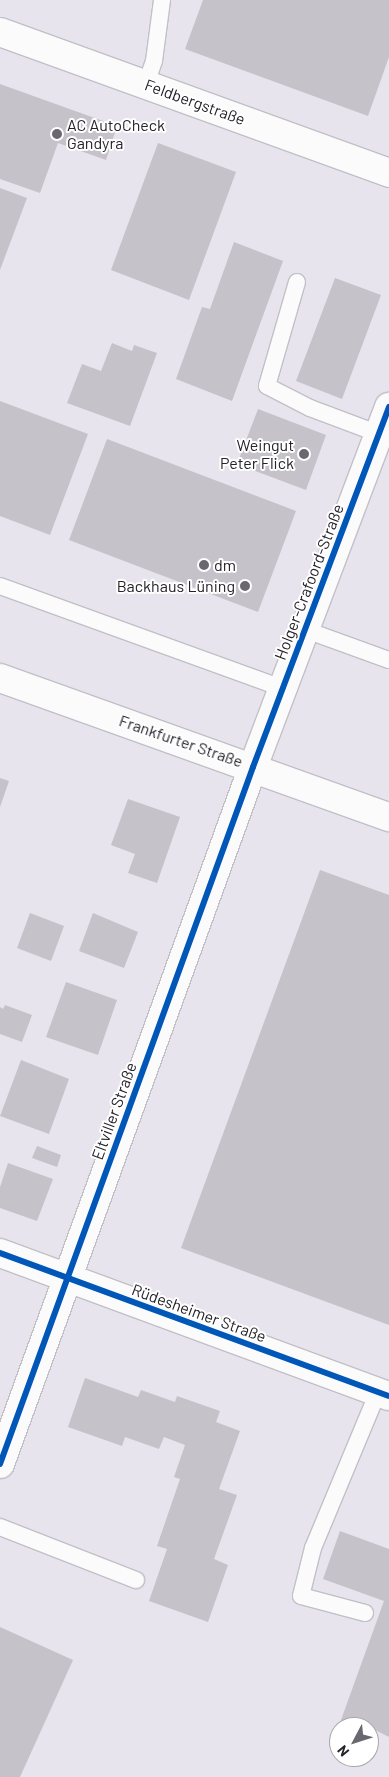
<!DOCTYPE html>
<html>
<head>
<meta charset="utf-8">
<style>
	body { margin:0 }
	#map { position:relative; width:389px; height:1777px; overflow:hidden; background:#e7e4ee; font-family:Barlow,sans-serif }
	div>[style] { position:absolute }
	[style*='--x'] { left:calc(var(--x)*1px); top:calc(var(--y)*1px); width:calc(var(--w)*1px); rotate:calc(var(--a)*1deg) }
	.building>* { inset:0; background:#c5c2ca }
	.roads { filter:drop-shadow(1px 0 #c2c0c7) drop-shadow(-1px 0 #c2c0c7) drop-shadow(0 1px #c2c0c7) drop-shadow(0 -1px #c2c0c7) }
	.service>* { height:16px; margin:-8px; padding:0 8px; transform-origin:8px; border-radius:8px; background:#fbfbfc }
	.minor>* { height:28px; margin:-14px; padding:0 14px; transform-origin:14px; border-radius:14px; background:#fbfbfc }
	.tertiary>* { height:28px; margin:-14px; padding:0 14px; transform-origin:14px; border-radius:14px; background:#fbfbfc }
	.cycleway>* { height:6px; margin:-3px; padding:0 3px; transform-origin:3px; border-radius:3px; background:#0057b8 }
	.dots>* { width:14px; height:14px; translate:-50% -50%; box-sizing:border-box; border:2px solid #fff; border-radius:50% }
	span { translate:-50% -50%; white-space:nowrap; text-align:center; line-height:1.15; -webkit-text-stroke:4px #fff; paint-order:stroke }
	.street-label { font-size:16px; color:#25232a }
	.poi-label { font-size:16px; color:#25232a }
	.left { translate:0 -50%; text-align:left }
	.right { translate:-100% -50%; text-align:right }
	.north { position:absolute; left:329px; top:1717px; width:50px; height:50px; box-sizing:border-box; background:#fff; border:1px solid #a8a7aa; border-radius:50%; rotate:230deg; font-size:14px; font-weight:700; line-height:20px; text-align:center; color:#25232a }
	.north::after { content:''; display:block; margin:auto; width:18px; height:22px; background:#69676f; clip-path:polygon(50% 0,100% 100%,50% 72%,0 100%) }
</style>
</head>
<body>
<div id="map">
	<div class="building">
		<i style="clip-path:polygon(203px 0,389px 0,389px 57px,368px 116px,185px 49px)"></i>
		<i style="clip-path:polygon(0 84px,117px 126px,106px 160px,58px 143px,40px 193px,0 179px)"></i>
		<i style="clip-path:polygon(158px 143px,236px 172px,189px 300px,111px 270px)"></i>
		<i style="clip-path:polygon(0 188px,27px 198px,0 270px)"></i>
		<i style="clip-path:polygon(234px 242px,283px 261px,232px 401px,176px 379px,202px 307px,210px 309px)"></i>
		<i style="clip-path:polygon(335px 278px,381px 295px,342px 399px,296px 381px)"></i>
		<i style="clip-path:polygon(112px 343px,132px 351px,134px 345px,157px 353px,130px 426px,67px 403px,82px 364px,101px 371px)"></i>
		<i style="clip-path:polygon(0 401px,88px 434px,50px 535px,0 516px)"></i>
		<i style="clip-path:polygon(258px 409px,326px 435px,306px 490px,237px 464px)"></i>
		<i style="clip-path:polygon(107px 439px,296px 511px,258px 612px,69px 540px)"></i>
		<i style="clip-path:polygon(0 778px,9px 781px,0 807px)"></i>
		<i style="clip-path:polygon(128px 799px,180px 817px,157px 883px,128px 873px,135px 854px,111px 845px)"></i>
		<i style="clip-path:polygon(320px 870px,389px 895px,389px 1325px,181px 1248px)"></i>
		<i style="clip-path:polygon(30px 913px,64px 926px,51px 961px,17px 948px)"></i>
		<i style="clip-path:polygon(93px 913px,138px 932px,124px 968px,79px 951px)"></i>
		<i style="clip-path:polygon(66px 982px,117px 1000px,98px 1055px,46px 1037px)"></i>
		<i style="clip-path:polygon(5px 1005px,32px 1015px,22px 1042px,0 1034px,0 1007px,3px 1009px)"></i>
		<i style="clip-path:polygon(21px 1060px,69px 1079px,49px 1134px,0 1116px)"></i>
		<i style="clip-path:polygon(37px 1146px,61px 1155px,57px 1167px,32px 1158px)"></i>
		<i style="clip-path:polygon(8px 1163px,53px 1179px,37px 1221px,0 1208px,0 1187px)"></i>
		<i style="clip-path:polygon(85px 1378px,138px 1397px,141px 1390px,175px 1402px,177px 1396px,220px 1411px,216px 1422px,240px 1431px,219px 1489px,237px 1495px,214px 1559px,228px 1565px,208px 1622px,149px 1601px,167px 1549px,157px 1546px,180px 1479px,174px 1477px,185px 1445px,164px 1437px,159px 1449px,125px 1437px,122px 1446px,68px 1427px)"></i>
		<i style="clip-path:polygon(340px 1531px,389px 1549px,389px 1737px,369px 1727px,341px 1720px,384px 1601px,323px 1579px)"></i>
		<i style="clip-path:polygon(0 1627px,73px 1660px,20px 1777px,0 1777px)"></i>
	</div>
	<div class="roads">
		<div class="service">
			<i style="--x:146;--y:84;--w:24;--a:-71"></i>
			<i style="--x:154;--y:61;--w:62;--a:-82.5"></i>
			<i style="--x:297;--y:282;--w:108;--a:106.1"></i>
			<i style="--x:267;--y:386;--w:48;--a:27.1"></i>
			<i style="--x:310;--y:408;--w:74;--a:20.6"></i>
			<i style="--x:0;--y:586;--w:302;--a:19.9"></i>
			<i style="--x:306;--y:630;--w:88;--a:19.9"></i>
			<i style="--x:0;--y:1527;--w:146;--a:21.3"></i>
			<i style="--x:365;--y:1613;--w:66;--a:-165.1"></i>
			<i style="--x:301;--y:1596;--w:49;--a:-76"></i>
			<i style="--x:313;--y:1548;--w:169;--a:-67.4"></i>
		</div>
		<div class="minor">
			<i style="--x:0;--y:32;--w:414;--a:19.9"></i>
			<i style="--x:0;--y:1253;--w:414;--a:20.2"></i>
			<i style="--x:0;--y:1464;--w:741;--a:-70.05"></i>
			<i style="--x:253;--y:767;--w:385;--a:-69.3"></i>
		</div>
		<div class="tertiary">
			<i style="--x:0;--y:678;--w:413;--a:19.7"></i>
		</div>
	</div>
	<div class="cycleway">
		<i style="--x:0;--y:1253;--w:414;--a:20.2"></i>
		<i style="--x:0;--y:1464;--w:741;--a:-70.05"></i>
		<i style="--x:253;--y:767;--w:385;--a:-69.3"></i>
	</div>
	<div class="dots">
		<i style="left:57px;top:134px;background:#69676f"></i>
		<i style="left:304px;top:454px;background:#69676f"></i>
		<i style="left:204px;top:565px;background:#69676f"></i>
		<i style="left:245px;top:586px;background:#69676f"></i>
	</div>
	<div class="street-label">
		<span style="left:195px;top:102px;rotate:20deg">Feldbergstraße</span>
		<span style="left:309px;top:582px;rotate:-69deg">Holger-Crafoord-Straße</span>
		<span style="left:181px;top:741px;rotate:19deg">Frankfurter Straße</span>
		<span style="left:114px;top:1111px;rotate:-70deg">Eltviller Straße</span>
		<span style="left:199px;top:1313px;rotate:20deg">Rüdesheimer Straße</span>
	</div>
	<div class="poi-label">
		<span class="left" style="left:67px;top:134px">AC AutoCheck<br>Gandyra</span>
		<span class="right" style="left:294px;top:454px">Weingut<br>Peter Flick</span>
		<span class="left" style="left:214px;top:565px">dm</span>
		<span class="right" style="left:235px;top:586px">Backhaus Lüning</span>
	</div>
	<div class="north">N</div>
</div>
</body>
</html>
